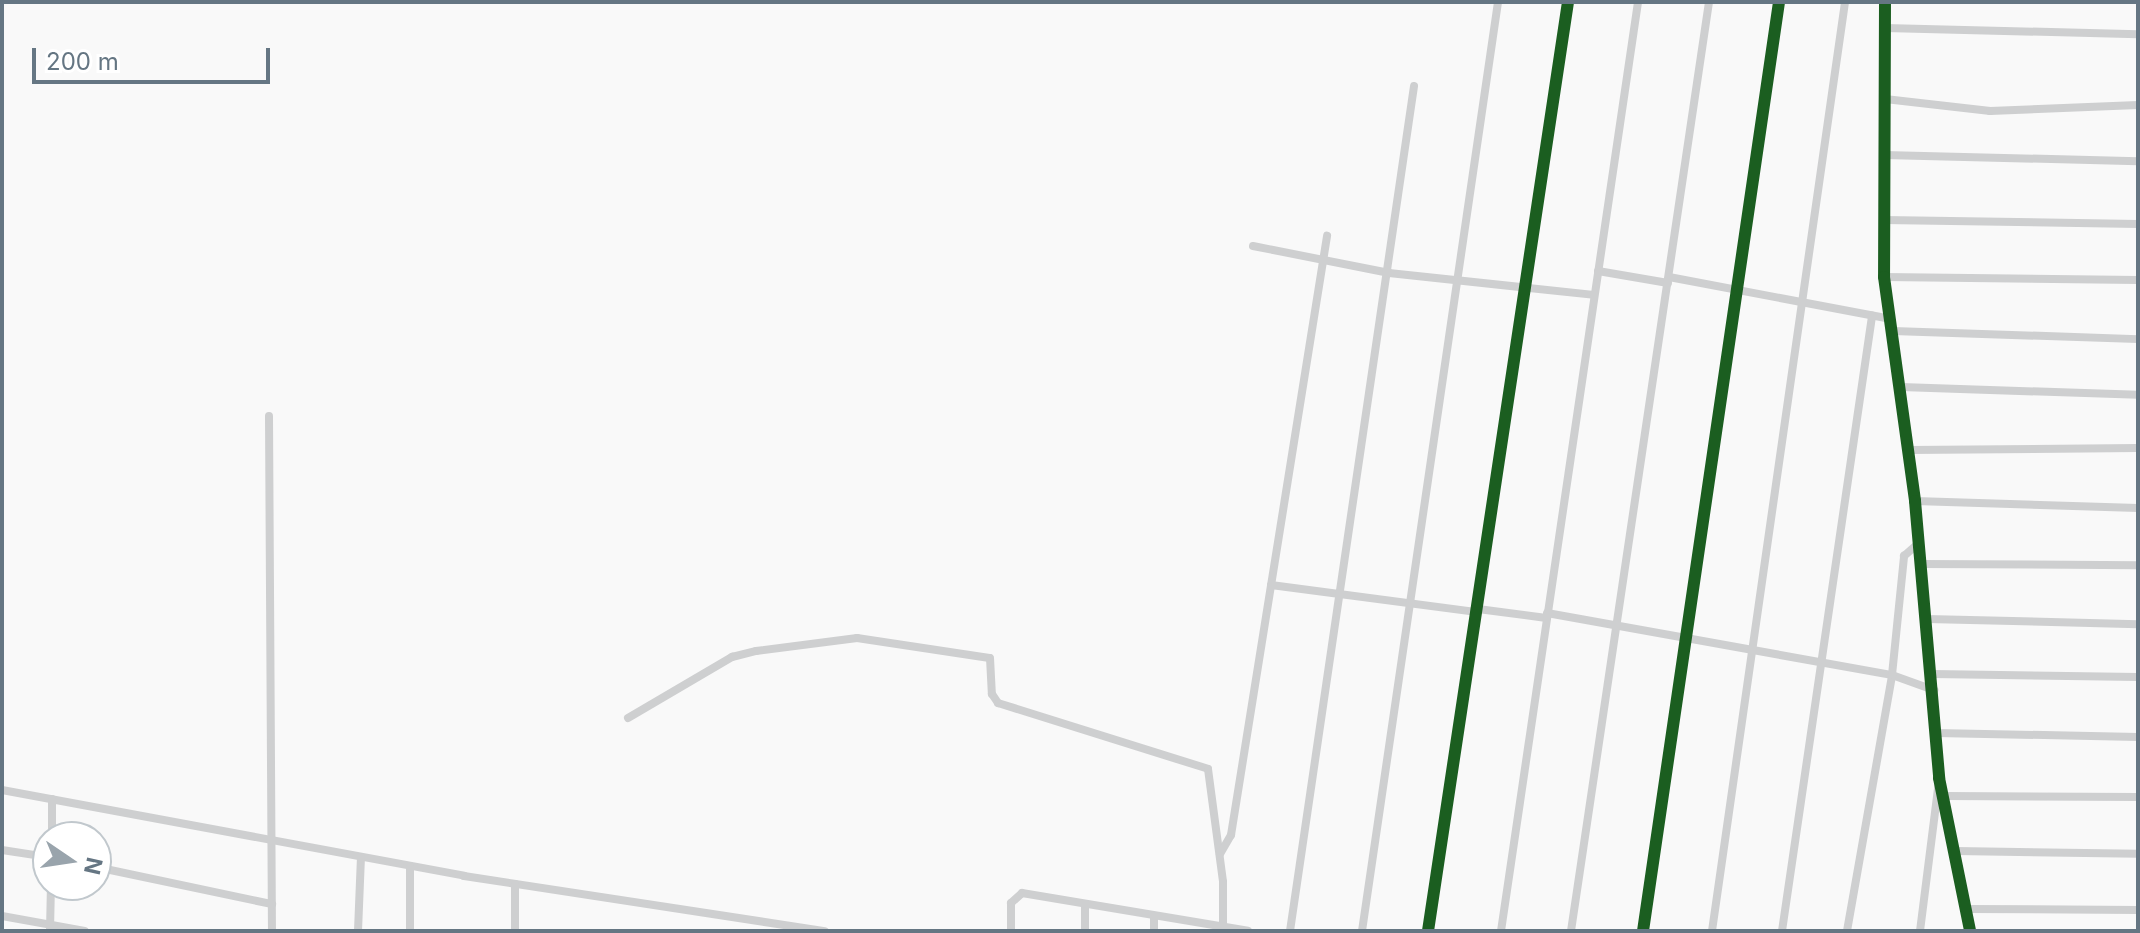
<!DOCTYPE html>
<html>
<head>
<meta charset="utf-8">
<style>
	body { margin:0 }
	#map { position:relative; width:2140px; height:933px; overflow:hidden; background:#f9f9f9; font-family:Inter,sans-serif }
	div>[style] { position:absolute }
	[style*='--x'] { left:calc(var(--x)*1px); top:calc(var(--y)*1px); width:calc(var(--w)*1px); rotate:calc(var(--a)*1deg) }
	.street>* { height:8px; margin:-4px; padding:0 4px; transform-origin:4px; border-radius:4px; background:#cecfd0 }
	.cycleway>* { height:12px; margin:-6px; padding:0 6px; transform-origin:6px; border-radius:6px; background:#1b5e20 }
	span { translate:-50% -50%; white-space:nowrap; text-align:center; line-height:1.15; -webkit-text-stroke:8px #fff; paint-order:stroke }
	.frame { position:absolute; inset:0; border:4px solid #657683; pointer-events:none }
	.north { position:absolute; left:32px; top:821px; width:80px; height:80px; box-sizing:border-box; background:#fff; border:2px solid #c1c8cd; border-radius:50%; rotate:103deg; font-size:22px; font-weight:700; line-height:32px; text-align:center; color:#657683 }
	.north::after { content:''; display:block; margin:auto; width:28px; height:36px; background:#99a4ac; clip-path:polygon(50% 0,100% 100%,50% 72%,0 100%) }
	.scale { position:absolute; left:32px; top:48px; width:238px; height:36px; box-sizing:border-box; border:4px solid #657683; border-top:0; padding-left:10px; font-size:24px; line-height:28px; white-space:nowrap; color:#657683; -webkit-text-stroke:6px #fff; paint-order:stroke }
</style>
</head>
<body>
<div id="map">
	<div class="street">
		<i style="--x:1885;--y:2;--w:275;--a:90.2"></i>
		<i style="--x:1884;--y:277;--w:226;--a:82.1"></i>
		<i style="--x:1915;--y:501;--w:278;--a:85"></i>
		<i style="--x:1939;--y:778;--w:156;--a:78.5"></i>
		<i style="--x:1885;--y:28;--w:253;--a:1.4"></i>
		<i style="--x:1885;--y:99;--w:106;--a:6.5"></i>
		<i style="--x:1990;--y:111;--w:148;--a:-2.3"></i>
		<i style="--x:1884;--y:155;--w:254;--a:1.4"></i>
		<i style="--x:1884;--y:220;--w:254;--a:0.9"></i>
		<i style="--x:1253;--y:246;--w:139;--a:11.2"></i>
		<i style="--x:1389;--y:273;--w:206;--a:6.1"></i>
		<i style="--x:1598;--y:271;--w:71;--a:9.7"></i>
		<i style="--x:1669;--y:277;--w:226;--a:10.7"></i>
		<i style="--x:1884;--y:277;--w:254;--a:0.7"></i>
		<i style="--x:1893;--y:331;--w:245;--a:1.9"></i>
		<i style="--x:1901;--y:387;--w:237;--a:1.9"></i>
		<i style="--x:269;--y:416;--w:515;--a:89.67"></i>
		<i style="--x:1909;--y:450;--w:229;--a:-0.5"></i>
		<i style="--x:1915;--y:501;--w:223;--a:1.8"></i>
		<i style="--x:1920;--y:564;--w:218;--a:0.3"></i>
		<i style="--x:1271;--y:585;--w:208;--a:7.5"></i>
		<i style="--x:1478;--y:609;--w:69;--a:7.5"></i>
		<i style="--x:1547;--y:613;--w:351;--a:10.2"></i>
		<i style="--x:1892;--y:675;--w:45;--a:19.7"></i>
		<i style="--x:1927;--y:619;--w:211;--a:1.4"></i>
		<i style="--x:1932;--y:674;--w:206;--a:0.8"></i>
		<i style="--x:628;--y:718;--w:121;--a:-30.4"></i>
		<i style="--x:732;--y:657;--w:25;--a:-14"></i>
		<i style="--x:756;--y:651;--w:102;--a:-7.3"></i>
		<i style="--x:857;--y:638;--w:134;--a:8.6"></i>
		<i style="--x:990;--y:658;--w:36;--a:87"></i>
		<i style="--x:992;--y:694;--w:11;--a:56"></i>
		<i style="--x:998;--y:703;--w:220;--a:17.4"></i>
		<i style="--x:1208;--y:769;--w:114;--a:82.4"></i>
		<i style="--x:1223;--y:882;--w:49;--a:90"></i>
		<i style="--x:1936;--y:733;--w:202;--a:1.1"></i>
		<i style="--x:2;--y:790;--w:470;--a:10.5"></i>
		<i style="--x:464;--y:876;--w:365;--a:8.7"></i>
		<i style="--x:1946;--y:796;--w:192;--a:0.3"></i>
		<i style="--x:52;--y:837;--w:38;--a:-90"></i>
		<i style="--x:2;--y:850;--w:47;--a:8.7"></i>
		<i style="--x:1956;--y:851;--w:182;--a:0.9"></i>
		<i style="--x:1220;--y:854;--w:22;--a:-60"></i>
		<i style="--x:1231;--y:835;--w:607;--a:-80.89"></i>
		<i style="--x:96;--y:867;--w:180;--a:11.9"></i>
		<i style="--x:1085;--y:905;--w:26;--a:90"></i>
		<i style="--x:1966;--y:909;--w:172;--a:0.3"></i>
		<i style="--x:2;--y:916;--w:84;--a:10.2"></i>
		<i style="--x:1154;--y:918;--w:13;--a:90"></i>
		<i style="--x:50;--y:931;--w:46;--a:-88.8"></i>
		<i style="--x:358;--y:931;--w:74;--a:-87.7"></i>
		<i style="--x:410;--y:931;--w:65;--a:-90"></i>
		<i style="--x:515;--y:931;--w:47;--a:-90"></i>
		<i style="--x:1011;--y:931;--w:28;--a:-90"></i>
		<i style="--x:1011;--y:903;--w:15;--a:-42"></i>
		<i style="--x:1022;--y:893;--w:229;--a:9.5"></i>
		<i style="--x:1290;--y:931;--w:854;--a:-81.65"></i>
		<i style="--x:1362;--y:931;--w:939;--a:-81.67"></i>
		<i style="--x:1428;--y:931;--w:939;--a:-81.43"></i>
		<i style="--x:1501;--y:931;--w:939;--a:-81.61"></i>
		<i style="--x:1571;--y:931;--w:939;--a:-81.55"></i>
		<i style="--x:1643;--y:931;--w:939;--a:-81.67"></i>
		<i style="--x:1712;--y:931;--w:938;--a:-81.85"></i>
		<i style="--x:1782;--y:931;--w:622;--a:-81.67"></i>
		<i style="--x:1847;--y:931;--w:260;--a:-80"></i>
		<i style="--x:1892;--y:675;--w:120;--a:-84.2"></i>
		<i style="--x:1904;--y:556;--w:20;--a:-41"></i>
		<i style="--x:1920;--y:931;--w:151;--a:-82.8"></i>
	</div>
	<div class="cycleway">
		<i style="--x:1885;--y:2;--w:275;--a:90.2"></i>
		<i style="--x:1884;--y:277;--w:226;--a:82.1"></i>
		<i style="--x:1915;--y:501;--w:278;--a:85"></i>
		<i style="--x:1939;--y:778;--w:156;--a:78.5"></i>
		<i style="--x:1428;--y:931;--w:939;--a:-81.43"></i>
		<i style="--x:1643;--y:931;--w:939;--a:-81.67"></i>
	</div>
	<div class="frame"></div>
	<div class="north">N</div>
	<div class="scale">200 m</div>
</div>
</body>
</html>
